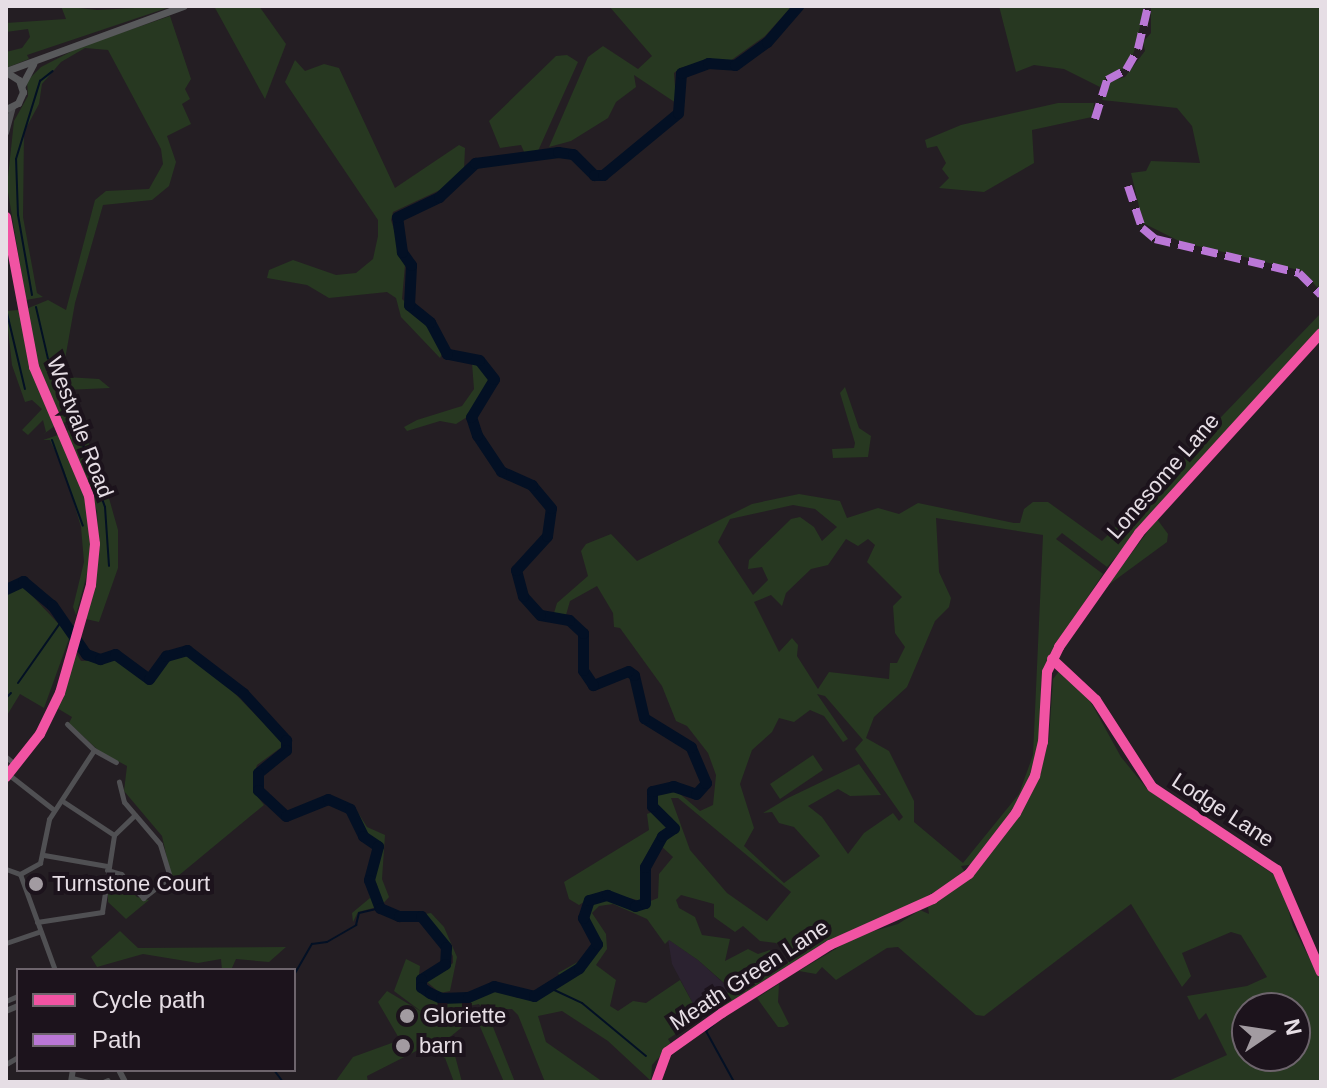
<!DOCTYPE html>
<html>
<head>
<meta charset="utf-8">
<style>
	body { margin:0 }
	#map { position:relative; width:1327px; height:1088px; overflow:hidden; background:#241e23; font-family:Helvetica,sans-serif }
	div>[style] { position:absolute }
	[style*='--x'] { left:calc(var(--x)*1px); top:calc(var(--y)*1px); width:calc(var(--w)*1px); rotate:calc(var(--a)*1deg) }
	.industrial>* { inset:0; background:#2b2230 }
	.green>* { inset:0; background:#273821 }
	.stream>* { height:2px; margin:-1px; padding:0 1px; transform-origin:1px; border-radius:1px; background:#031024 }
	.river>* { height:11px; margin:-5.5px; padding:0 5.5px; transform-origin:5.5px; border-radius:5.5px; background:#031024 }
	.minor>* { height:5px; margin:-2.5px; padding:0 2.5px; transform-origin:2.5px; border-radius:2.5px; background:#505053 }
	.tertiary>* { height:6px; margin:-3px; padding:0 3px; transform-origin:3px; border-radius:3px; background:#505053 }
	.primary>* { height:7px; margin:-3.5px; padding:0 3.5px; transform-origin:3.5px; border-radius:3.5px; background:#58595b }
	.quiet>* { height:8px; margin-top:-4px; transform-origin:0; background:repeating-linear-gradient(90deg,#ba77d6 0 16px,transparent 0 24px) }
	.cycleway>* { height:10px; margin:-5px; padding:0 5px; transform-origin:5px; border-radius:5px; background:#f153a3 }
	.dots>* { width:22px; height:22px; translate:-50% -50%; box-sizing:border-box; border:4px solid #1c131c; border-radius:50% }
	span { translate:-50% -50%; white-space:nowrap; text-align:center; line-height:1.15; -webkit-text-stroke:8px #1c131c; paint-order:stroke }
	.street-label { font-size:22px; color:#e6dee5 }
	.poi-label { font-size:22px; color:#e6dee5 }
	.left { translate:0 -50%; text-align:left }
	.frame { position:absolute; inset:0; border:8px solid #e6dee5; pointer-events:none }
	.legend { position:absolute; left:16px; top:968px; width:280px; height:104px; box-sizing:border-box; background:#1c131c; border:2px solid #6d646c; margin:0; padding:10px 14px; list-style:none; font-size:24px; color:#e6dee5 }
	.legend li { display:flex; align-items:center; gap:16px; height:40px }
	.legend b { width:40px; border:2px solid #6d646c }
	.north { position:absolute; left:1231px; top:992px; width:80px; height:80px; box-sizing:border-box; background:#1c131c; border:2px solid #6d646c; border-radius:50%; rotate:77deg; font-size:22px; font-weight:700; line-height:32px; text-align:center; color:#e6dee5 }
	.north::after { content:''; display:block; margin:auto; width:28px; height:36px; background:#a29ba1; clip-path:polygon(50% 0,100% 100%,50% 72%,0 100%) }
</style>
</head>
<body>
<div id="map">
	<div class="industrial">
		<i style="clip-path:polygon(668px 939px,698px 960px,732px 991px,697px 1011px,672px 964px)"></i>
	</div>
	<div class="green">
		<i style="clip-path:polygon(61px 6px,97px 10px,173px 6px,27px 55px,29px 59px,6px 68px,6px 52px,22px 48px,30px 37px,28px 29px,6px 32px,6px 23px,66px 19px)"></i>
		<i style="clip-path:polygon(214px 6px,259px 6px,286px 44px,265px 99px)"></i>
		<i style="clip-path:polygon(609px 6px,792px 6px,765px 36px,730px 61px,709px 60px,680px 68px,674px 73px,676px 103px,634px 75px,636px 87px,616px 102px,608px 118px,571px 141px,549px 147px,588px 57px,603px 46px,638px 69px,652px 56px)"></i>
		<i style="clip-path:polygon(999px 6px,1145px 6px,1134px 52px,1125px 68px,1107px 76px,1100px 87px,1064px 69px,1034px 65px,1016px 72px)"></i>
		<i style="clip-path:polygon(1151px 6px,1321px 6px,1321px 292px,1303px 271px,1181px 242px,1143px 223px,1131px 173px,1146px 171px,1151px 161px,1200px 163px,1192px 126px,1177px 108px,1102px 100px,1109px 82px,1125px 77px,1145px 51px,1143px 42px,1151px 33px)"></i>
		<i style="clip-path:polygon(170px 16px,191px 79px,185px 89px,190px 99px,182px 104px,191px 124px,167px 136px,176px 162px,169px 186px,152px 200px,103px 205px,75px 303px,64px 365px,66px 377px,99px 379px,110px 388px,65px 390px,78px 418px,63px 423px,38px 364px,26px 309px,48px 300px,66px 310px,95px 200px,106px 191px,149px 189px,163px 164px,161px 149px,108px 50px,85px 48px,61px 62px,42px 84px,39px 104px,24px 132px,23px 217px,37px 293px,43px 297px,26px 300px,7px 186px,14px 121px,28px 96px,27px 81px,41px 67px,80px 47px)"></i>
		<i style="clip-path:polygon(567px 55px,578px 62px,538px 151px,525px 154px,521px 145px,500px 148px,489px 121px,556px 56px)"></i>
		<i style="clip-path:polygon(295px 60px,305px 71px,324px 64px,339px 68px,395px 188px,459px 145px,465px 148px,464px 170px,442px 189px,393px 212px,391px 220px,405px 265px,402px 299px,431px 327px,443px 352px,440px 358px,401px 317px,396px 298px,387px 292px,329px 298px,307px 285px,267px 278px,269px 270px,293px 260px,336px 275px,356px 273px,373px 259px,378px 236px,378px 220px,285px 82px)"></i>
		<i style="clip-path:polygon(1058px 103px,1094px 103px,1092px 117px,1032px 130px,1034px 163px,984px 192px,939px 188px,949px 178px,942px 169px,946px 163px,937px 146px,927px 148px,925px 140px,961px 125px)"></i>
		<i style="clip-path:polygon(19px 310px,35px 380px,56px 425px,41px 436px,46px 432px,43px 420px,28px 435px,22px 430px,42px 409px,32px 400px,25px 402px,12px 365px,6px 311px)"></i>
		<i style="clip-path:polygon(evenodd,1321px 313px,1321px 328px,1107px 567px,1062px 533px,1056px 539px,1103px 574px,1048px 657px,1041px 687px,1041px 746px,1030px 783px,975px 864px,961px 866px,966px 874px,906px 908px,833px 939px,725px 1007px,717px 1000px,732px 990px,698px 960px,669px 940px,665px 944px,647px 919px,613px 904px,599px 906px,592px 913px,606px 934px,607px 949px,596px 965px,616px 980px,610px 1006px,618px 1011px,633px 1001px,646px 1003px,680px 980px,697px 1011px,712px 1000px,716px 1008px,668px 1039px,671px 1044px,652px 1065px,651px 1081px,608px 1041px,562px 1011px,538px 1016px,546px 1042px,603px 1082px,545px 1082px,518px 1015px,512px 1009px,482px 1009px,479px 1004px,443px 1011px,443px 1016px,487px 1012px,515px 1082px,504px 1082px,478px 1022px,472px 1019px,450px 1037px,462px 1082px,454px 1082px,445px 1058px,424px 1047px,367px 1076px,368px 1082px,335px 1082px,353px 1057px,400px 1040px,378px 1002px,387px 991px,422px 1012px,394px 991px,406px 959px,420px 966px,418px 985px,440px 1000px,468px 1000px,489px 988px,518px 998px,535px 998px,551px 991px,562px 979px,558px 973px,583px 959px,598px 939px,587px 918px,590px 905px,604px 899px,633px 908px,658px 898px,659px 874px,673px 857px,659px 844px,678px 832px,672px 818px,654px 805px,656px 792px,673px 788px,700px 811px,713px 805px,716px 775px,708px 753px,687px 726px,676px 721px,662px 686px,620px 628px,614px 627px,613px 613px,597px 586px,570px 601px,566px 615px,554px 613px,557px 603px,588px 576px,581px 551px,586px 544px,611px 534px,637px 561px,752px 504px,799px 494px,840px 501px,847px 518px,878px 508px,899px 514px,918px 503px,1014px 523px,1020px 523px,1024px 509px,1033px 502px,1048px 502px,1102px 541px,1321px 313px,793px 505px,815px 509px,837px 527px,822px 541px,814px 527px,800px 517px,791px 519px,749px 560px,748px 569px,762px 567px,768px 580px,753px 595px,718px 542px,730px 519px,793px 505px,1321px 313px,936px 518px,1043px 535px,1033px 755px,1019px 794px,963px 863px,914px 822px,914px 801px,889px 751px,866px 738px,874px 717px,907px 687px,935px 621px,949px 607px,951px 598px,939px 572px,936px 518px,1321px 313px,846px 539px,858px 546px,868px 539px,875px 545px,867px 562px,902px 597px,893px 606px,895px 633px,905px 647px,897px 663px,890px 663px,889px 679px,829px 672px,818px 689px,797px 656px,798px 645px,792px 638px,779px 652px,754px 602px,771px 595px,782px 606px,786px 593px,811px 569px,828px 565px,846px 539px,1321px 313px,817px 694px,825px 696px,863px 740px,855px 749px,903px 817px,899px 821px,893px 813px,864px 833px,848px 854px,822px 817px,808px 806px,838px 789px,850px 796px,881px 795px,859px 764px,788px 798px,763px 813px,772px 812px,779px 823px,794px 827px,820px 856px,784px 883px,744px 846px,754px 828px,740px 784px,752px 750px,772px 732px,779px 718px,794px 722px,810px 710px,824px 716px,843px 742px,848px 739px,817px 694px,1321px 313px,671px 798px,678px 798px,791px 892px,767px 921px,727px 893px,690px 850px,671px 798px,1321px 313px,681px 895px,714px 904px,714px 917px,735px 932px,743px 926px,760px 941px,776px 943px,793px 959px,780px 967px,770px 950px,758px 954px,748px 949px,725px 961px,730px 939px,702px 935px,695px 917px,679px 908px,676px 900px,681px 895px)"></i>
		<i style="clip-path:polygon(472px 363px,483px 367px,489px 381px,467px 417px,456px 424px,440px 421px,407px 431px,404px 427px,417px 420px,462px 406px,474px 389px)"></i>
		<i style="clip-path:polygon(845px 387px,859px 428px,871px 436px,868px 457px,833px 458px,832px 449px,854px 448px,855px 443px,840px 393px)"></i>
		<i style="clip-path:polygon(80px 424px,101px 470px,118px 530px,118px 568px,99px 622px,86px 619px,99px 552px,97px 511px,67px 431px)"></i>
		<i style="clip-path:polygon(61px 434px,87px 497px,92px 532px,91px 559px,76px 615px,73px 607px,84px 562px,81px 527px,64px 470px,50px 440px,43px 440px)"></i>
		<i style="clip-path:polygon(1157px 519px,1168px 534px,1167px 542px,1107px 586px)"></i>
		<i style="clip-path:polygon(22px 585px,70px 636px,44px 708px,20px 694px,6px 717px,6px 594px)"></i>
		<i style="clip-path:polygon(76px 653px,81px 661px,120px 660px,148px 684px,175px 653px,187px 654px,208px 666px,281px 741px,283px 746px,257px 765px,254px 774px,254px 792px,264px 805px,172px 881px,162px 836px,124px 791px,127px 766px,99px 751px,69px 723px,72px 717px,57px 708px)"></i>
		<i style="clip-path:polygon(evenodd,1060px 670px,1088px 697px,1121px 757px,1148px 790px,1279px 878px,1293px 926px,1321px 981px,1321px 1082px,1166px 1082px,1227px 1055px,1206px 1013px,1199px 1020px,1187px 996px,1247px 986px,1267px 977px,1241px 935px,1231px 932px,1182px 953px,1191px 976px,1182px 987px,1131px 904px,984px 1016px,976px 1015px,898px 947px,887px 948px,836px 980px,822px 967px,816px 974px,799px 971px,857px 936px,898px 924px,920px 910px,929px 914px,928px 907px,974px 875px,1039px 779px,1049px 738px,1053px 679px,1060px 670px,1247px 1008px,1295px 1008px,1295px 1056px,1247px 1056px,1247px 1008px)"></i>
		<i style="clip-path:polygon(813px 755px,823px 770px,780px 799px,770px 784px)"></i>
		<i style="clip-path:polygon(357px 811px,367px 827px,385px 835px,382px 879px,389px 897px,381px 906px,358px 912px,353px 922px,352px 913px,370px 898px,366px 880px,372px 890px,378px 888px,373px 875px,381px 848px,368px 835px)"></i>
		<i style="clip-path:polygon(652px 812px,667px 828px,659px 833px,640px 866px,641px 901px,602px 891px,579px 905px,569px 899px,564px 882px,649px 830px,647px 814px)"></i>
		<i style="clip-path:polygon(116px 876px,137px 897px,149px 900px,126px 919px,108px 902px,108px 883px)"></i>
		<i style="clip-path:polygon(431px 913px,444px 927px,457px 957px,450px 991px,440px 993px,426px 981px,453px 963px,453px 956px,425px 914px)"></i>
		<i style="clip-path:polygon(120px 931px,138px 948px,286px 947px,269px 962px,236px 959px,231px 970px,222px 970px,221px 959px,198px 963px,143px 954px,97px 967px,91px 957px)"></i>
		<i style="clip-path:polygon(779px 984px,778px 1002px,789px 1024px,784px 1027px,778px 1027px,757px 998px)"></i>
	</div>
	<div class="stream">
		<i style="--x:32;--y:295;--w:81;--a:-99.9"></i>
		<i style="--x:18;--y:215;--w:56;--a:-92"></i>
		<i style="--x:16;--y:159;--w:82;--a:-72.9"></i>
		<i style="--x:40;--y:81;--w:16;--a:-38"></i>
		<i style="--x:36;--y:307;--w:53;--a:77"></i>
		<i style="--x:7;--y:313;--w:78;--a:76.7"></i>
		<i style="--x:60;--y:394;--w:25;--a:61"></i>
		<i style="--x:77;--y:428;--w:84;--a:70.5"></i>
		<i style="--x:105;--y:507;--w:59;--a:86.1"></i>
		<i style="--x:52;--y:440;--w:91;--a:70.2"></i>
		<i style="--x:18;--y:683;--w:78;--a:-54.9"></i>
		<i style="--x:6;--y:698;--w:7;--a:-45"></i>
		<i style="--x:294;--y:975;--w:36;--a:-60"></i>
		<i style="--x:312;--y:944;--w:15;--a:-8"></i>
		<i style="--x:327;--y:942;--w:34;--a:-30"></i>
		<i style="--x:356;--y:925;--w:12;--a:-76"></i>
		<i style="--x:359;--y:913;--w:22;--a:-13"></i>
		<i style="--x:550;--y:988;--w:35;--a:25"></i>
		<i style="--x:582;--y:1003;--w:83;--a:39.6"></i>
		<i style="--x:441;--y:998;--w:14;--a:65"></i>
		<i style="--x:452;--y:1015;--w:14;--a:4"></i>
		<i style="--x:718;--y:1020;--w:16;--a:137"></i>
		<i style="--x:706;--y:1031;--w:58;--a:61.2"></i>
		<i style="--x:274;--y:1070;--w:15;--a:53"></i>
	</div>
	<div class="river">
		<i style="--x:6;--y:589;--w:19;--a:-25"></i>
		<i style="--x:23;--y:581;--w:38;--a:40"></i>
		<i style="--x:52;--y:605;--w:60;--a:55.2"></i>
		<i style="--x:86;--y:654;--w:15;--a:20"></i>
		<i style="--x:100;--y:659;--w:16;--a:-18"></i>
		<i style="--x:115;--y:654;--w:42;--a:36.3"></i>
		<i style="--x:149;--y:679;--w:29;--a:-54"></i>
		<i style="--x:166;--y:656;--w:22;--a:-16"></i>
		<i style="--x:187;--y:650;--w:71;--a:37.5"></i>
		<i style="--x:243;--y:693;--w:64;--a:47.5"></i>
		<i style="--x:286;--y:740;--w:10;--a:90"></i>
		<i style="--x:286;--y:750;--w:36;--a:141"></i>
		<i style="--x:258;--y:773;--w:17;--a:90"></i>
		<i style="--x:258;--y:790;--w:38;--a:43"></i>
		<i style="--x:286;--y:816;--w:45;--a:-22"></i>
		<i style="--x:328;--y:799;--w:24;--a:24"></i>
		<i style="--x:350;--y:809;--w:30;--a:64"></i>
		<i style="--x:363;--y:836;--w:18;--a:34"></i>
		<i style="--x:378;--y:846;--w:35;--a:105"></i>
		<i style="--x:369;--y:880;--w:30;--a:69"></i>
		<i style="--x:380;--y:908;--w:21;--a:23"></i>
		<i style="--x:399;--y:916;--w:22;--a:0"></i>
		<i style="--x:421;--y:916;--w:40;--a:51"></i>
		<i style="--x:446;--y:947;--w:17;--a:93"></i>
		<i style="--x:445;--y:964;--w:28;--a:148"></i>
		<i style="--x:421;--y:979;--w:8;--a:90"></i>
		<i style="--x:421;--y:987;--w:11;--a:34"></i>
		<i style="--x:430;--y:993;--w:12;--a:24"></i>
		<i style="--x:441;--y:998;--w:27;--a:-2"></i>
		<i style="--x:468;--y:997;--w:28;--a:-23"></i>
		<i style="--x:494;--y:986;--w:41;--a:14"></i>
		<i style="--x:534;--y:996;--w:53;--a:-31.9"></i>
		<i style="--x:579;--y:968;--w:30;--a:-53"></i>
		<i style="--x:597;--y:944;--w:30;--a:-118"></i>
		<i style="--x:583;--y:918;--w:19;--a:-72"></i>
		<i style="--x:589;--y:900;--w:19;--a:-16"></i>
		<i style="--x:607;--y:895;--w:30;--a:21"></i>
		<i style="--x:635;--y:906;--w:10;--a:-17"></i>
		<i style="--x:645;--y:903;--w:36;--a:-90"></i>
		<i style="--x:645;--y:867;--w:35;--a:-61"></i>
		<i style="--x:662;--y:836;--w:14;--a:-34"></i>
		<i style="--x:674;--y:828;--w:31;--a:-135"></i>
		<i style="--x:652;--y:806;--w:15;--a:-90"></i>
		<i style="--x:652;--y:791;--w:22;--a:-13"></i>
		<i style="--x:673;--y:786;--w:24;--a:19"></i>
		<i style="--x:696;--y:794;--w:15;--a:-48"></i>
		<i style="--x:706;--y:783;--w:39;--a:-113"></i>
		<i style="--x:691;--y:747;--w:55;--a:-148.3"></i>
		<i style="--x:644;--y:718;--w:44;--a:-103.1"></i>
		<i style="--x:634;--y:675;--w:7;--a:-146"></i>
		<i style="--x:628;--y:671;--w:38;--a:158"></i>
		<i style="--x:593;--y:685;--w:18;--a:-124"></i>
		<i style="--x:583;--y:670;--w:37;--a:-90"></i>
		<i style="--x:583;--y:633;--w:19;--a:-137"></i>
		<i style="--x:569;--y:620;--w:29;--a:-170"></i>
		<i style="--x:540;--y:615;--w:25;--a:-132"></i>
		<i style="--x:523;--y:596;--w:27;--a:-105"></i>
		<i style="--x:516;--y:570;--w:46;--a:-47.6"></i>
		<i style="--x:547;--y:536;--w:28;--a:-82"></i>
		<i style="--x:551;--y:508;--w:30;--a:-130"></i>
		<i style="--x:532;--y:485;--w:34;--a:-156"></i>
		<i style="--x:501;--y:471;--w:43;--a:-123.7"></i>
		<i style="--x:477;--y:435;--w:19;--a:-108"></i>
		<i style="--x:471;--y:417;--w:44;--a:-58.8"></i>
		<i style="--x:494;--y:379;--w:24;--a:-128"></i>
		<i style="--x:479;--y:360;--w:33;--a:-169"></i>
		<i style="--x:447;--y:354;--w:36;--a:-118"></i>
		<i style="--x:430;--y:322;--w:27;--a:-141"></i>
		<i style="--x:409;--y:305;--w:40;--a:-87.1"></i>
		<i style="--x:411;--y:265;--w:16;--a:-125"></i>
		<i style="--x:402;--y:252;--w:35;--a:-98"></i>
		<i style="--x:397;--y:217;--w:47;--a:-25.5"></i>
		<i style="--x:439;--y:197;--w:50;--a:-43.4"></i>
		<i style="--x:475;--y:163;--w:84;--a:-7.5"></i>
		<i style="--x:558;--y:152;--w:15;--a:8"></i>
		<i style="--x:573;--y:154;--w:30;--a:45"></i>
		<i style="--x:594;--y:175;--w:9;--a:0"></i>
		<i style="--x:603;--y:175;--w:97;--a:-39.6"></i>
		<i style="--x:678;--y:113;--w:40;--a:-85.7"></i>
		<i style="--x:681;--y:73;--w:29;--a:-20"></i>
		<i style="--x:708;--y:63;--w:27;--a:4"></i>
		<i style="--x:735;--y:65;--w:39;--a:-36"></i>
		<i style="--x:767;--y:42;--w:48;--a:-49.3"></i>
	</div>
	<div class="minor">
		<i style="--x:67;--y:724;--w:37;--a:44"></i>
		<i style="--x:6;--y:757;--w:13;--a:39"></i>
		<i style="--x:8;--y:774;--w:58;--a:38"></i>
		<i style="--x:64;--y:802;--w:60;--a:33.4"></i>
		<i style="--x:44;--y:855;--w:64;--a:9.9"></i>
		<i style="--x:6;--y:869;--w:15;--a:20"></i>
		<i style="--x:20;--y:874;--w:102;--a:70"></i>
		<i style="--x:107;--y:870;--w:15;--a:16"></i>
		<i style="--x:121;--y:874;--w:33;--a:47"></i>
		<i style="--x:143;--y:898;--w:34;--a:-38"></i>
		<i style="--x:170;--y:877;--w:34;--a:-107"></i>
		<i style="--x:160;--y:844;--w:55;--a:-130.6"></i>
		<i style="--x:124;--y:802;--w:21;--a:-104"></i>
		<i style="--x:20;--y:874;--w:23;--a:-29"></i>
		<i style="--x:40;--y:863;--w:45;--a:-78.4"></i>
		<i style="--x:49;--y:819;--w:82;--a:-56.9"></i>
		<i style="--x:94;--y:750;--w:25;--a:29"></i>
		<i style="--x:37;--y:922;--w:66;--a:-8.7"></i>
		<i style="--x:102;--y:912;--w:78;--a:-81.1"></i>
		<i style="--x:114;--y:835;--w:29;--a:-44"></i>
		<i style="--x:6;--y:943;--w:36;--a:-19"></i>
		<i style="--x:6;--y:1001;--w:13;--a:-23"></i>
		<i style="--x:6;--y:1064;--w:14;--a:-30"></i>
		<i style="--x:72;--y:1078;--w:16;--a:14"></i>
		<i style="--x:103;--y:1082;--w:5;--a:-22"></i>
	</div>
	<div class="tertiary">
		<i style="--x:6;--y:133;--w:27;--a:-75"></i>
		<i style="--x:6;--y:217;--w:153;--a:79.4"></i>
		<i style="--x:34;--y:367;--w:140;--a:66.9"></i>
		<i style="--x:89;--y:496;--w:48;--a:82.9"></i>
		<i style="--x:95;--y:544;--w:41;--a:95.6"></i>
		<i style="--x:91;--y:585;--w:112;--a:106"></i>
		<i style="--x:60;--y:693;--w:46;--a:116"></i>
		<i style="--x:40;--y:734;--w:55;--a:128.3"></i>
		<i style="--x:1052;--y:659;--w:60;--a:43"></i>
		<i style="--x:1096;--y:700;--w:103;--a:57.2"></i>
		<i style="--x:1152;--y:787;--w:150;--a:33.6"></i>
		<i style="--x:1277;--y:870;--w:111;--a:66.7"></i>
		<i style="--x:6;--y:1011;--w:13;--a:-23"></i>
		<i style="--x:119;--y:1070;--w:13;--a:63"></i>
		<i style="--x:71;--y:1082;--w:12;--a:-81"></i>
		<i style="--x:656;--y:1082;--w:32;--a:-70"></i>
		<i style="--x:667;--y:1052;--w:67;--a:-35.3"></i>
		<i style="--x:722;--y:1013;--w:128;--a:-32.2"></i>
		<i style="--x:830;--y:945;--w:113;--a:-24.1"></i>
		<i style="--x:933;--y:899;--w:44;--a:-34.8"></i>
		<i style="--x:969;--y:874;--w:77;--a:-52.4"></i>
		<i style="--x:1016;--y:813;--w:42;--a:-62.8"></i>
		<i style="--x:1035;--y:776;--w:35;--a:-77"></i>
		<i style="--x:1043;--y:742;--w:70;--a:-86.7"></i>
		<i style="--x:1047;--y:672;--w:28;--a:-64"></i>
		<i style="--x:1059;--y:647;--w:139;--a:-54.9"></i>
		<i style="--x:1139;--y:533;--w:270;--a:-47.7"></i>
	</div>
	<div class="primary">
		<i style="--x:6;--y:71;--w:189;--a:-20.1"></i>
		<i style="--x:6;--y:72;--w:15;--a:32"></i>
		<i style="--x:19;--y:80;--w:13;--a:72"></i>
		<i style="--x:23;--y:92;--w:12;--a:114"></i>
		<i style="--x:18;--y:103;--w:13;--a:153"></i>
		<i style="--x:22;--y:85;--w:24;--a:-62"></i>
	</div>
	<div class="quiet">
		<i style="--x:1095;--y:119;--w:41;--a:-72.9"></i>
		<i style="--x:1107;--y:80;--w:21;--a:-28"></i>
		<i style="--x:1126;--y:70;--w:24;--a:-60"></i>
		<i style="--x:1138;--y:49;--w:44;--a:-76.9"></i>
		<i style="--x:1128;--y:186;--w:44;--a:71.6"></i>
		<i style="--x:1142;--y:228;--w:17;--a:40"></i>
		<i style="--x:1155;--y:239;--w:148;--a:13.3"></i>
		<i style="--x:1299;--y:273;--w:31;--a:45"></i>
	</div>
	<div class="cycleway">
		<i style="--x:6;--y:217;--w:153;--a:79.4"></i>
		<i style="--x:34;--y:367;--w:140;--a:66.9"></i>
		<i style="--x:89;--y:496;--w:48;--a:82.9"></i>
		<i style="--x:95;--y:544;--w:41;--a:95.6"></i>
		<i style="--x:91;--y:585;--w:112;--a:106"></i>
		<i style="--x:60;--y:693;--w:46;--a:116"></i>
		<i style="--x:40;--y:734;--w:55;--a:128.3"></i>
		<i style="--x:1052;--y:659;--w:60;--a:43"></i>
		<i style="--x:1096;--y:700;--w:103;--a:57.2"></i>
		<i style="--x:1152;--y:787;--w:150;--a:33.6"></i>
		<i style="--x:1277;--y:870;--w:111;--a:66.7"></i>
		<i style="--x:656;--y:1082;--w:32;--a:-70"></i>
		<i style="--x:667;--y:1052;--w:67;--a:-35.3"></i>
		<i style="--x:722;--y:1013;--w:128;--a:-32.2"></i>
		<i style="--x:830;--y:945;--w:113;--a:-24.1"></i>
		<i style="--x:933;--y:899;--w:44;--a:-34.8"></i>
		<i style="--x:969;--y:874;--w:77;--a:-52.4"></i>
		<i style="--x:1016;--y:813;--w:42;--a:-62.8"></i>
		<i style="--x:1035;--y:776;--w:35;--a:-77"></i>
		<i style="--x:1043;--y:742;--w:70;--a:-86.7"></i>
		<i style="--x:1047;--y:672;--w:28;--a:-64"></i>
		<i style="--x:1059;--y:647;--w:139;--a:-54.9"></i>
		<i style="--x:1139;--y:533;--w:270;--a:-47.7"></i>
	</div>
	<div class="dots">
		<i style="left:36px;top:884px;background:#a29ba1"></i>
		<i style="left:407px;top:1016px;background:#a29ba1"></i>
		<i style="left:403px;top:1046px;background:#a29ba1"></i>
	</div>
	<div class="street-label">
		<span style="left:80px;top:427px;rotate:69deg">Westvale Road</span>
		<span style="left:1163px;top:476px;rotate:-49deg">Lonesome Lane</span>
		<span style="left:1223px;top:810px;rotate:33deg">Lodge Lane</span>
		<span style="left:749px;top:975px;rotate:-33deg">Meath Green Lane</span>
	</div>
	<div class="poi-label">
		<span class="left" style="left:52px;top:884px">Turnstone Court</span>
		<span class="left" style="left:423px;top:1016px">Gloriette</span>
		<span class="left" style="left:419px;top:1046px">barn</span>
	</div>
	<div class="frame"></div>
	<ul class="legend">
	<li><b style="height:10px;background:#f153a3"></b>Cycle path</li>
	<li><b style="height:10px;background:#ba77d6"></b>Path</li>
	</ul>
	<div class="north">N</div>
</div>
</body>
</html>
